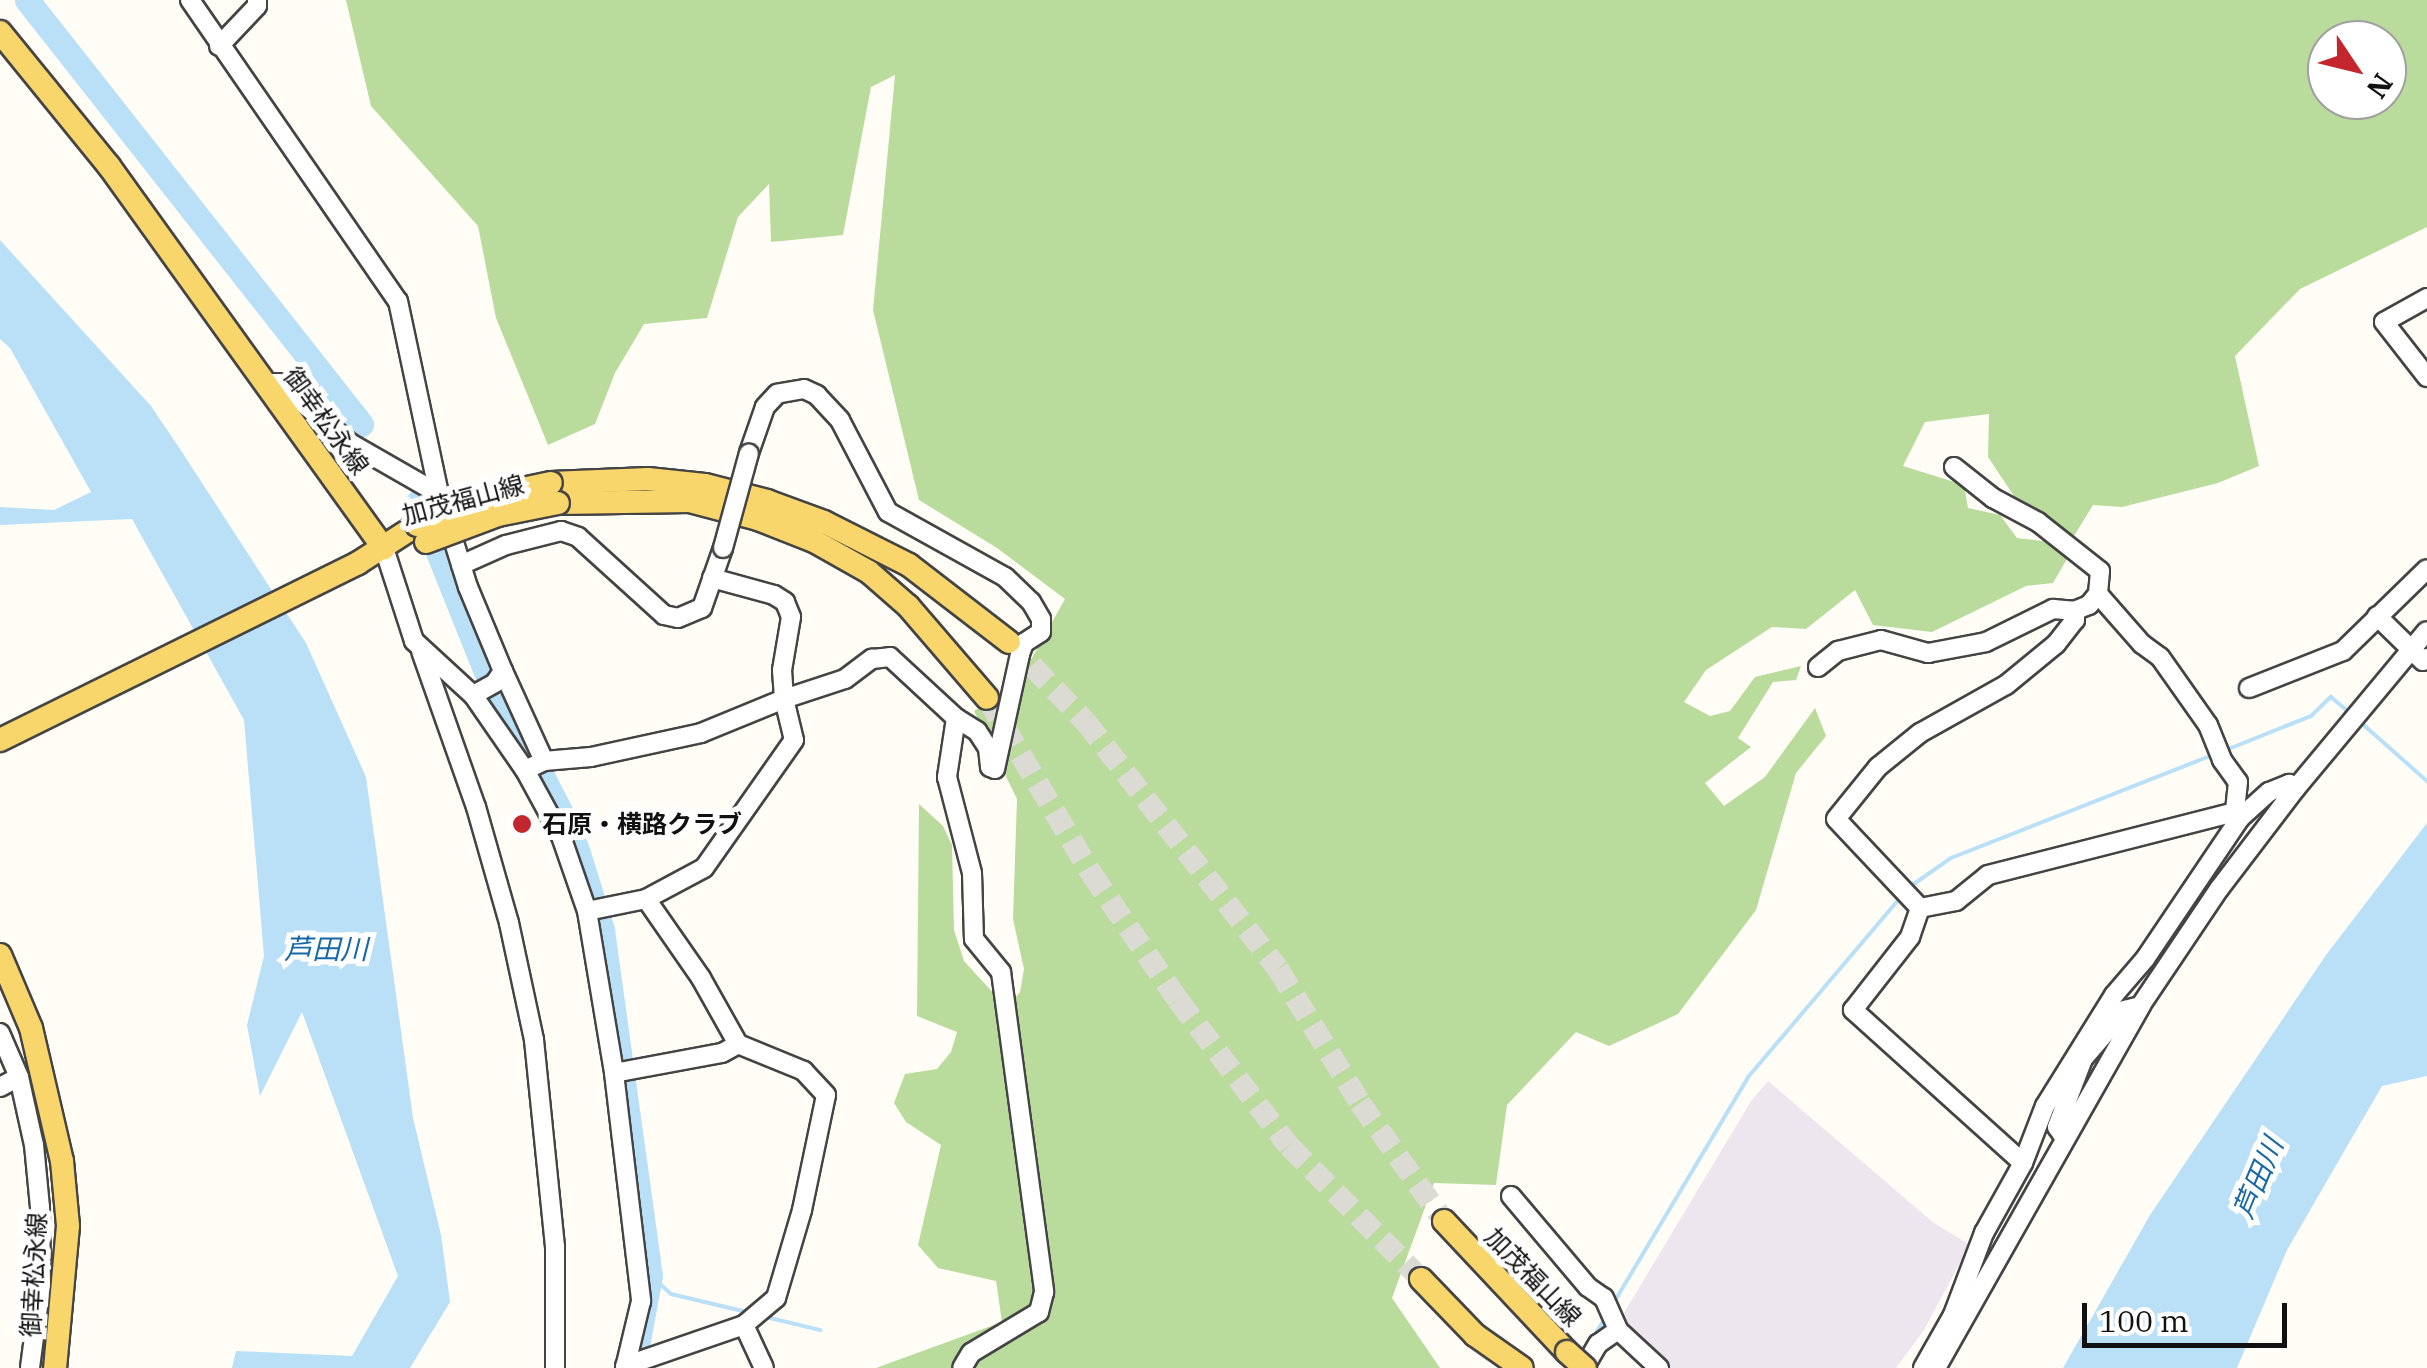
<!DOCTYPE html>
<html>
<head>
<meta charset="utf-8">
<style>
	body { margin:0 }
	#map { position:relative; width:2427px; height:1368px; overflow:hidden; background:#fffdf5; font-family:"IBM Plex Serif","Noto Sans JP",serif }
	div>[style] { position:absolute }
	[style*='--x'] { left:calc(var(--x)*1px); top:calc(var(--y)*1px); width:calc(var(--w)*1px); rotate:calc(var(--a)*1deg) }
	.industrial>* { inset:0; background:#eee6ef }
	.forest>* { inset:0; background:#b9dc9c }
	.water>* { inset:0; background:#b9e0f7 }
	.stream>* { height:4px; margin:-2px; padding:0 2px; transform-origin:2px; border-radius:2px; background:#b9e0f7 }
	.river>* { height:25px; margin:-12.5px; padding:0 12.5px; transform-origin:12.5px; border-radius:12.5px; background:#b9e0f7 }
	.major-tunnel>* { height:22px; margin-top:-11px; transform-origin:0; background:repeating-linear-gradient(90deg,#dbdad3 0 22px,transparent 0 33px) }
	.roads { filter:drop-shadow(2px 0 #444) drop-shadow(-2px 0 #444) drop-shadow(0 2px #444) drop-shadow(0 -2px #444) }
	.minor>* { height:18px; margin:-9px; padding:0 9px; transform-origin:9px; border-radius:9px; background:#fff }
	.major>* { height:22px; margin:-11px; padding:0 11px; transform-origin:11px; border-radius:11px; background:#f9d66b }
	.bridges { filter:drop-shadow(2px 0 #444) drop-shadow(-2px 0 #444) drop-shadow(0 2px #444) drop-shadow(0 -2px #444) }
	.minor-bridge>* { height:18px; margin:-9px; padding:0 9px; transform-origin:9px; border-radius:9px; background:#fff }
	.major-bridge>* { height:22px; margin:-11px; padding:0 11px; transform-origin:11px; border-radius:11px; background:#f9d66b }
	.dots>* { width:28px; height:28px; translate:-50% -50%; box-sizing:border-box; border:5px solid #fff; border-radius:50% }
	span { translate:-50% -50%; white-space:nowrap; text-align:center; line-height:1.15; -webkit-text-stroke:10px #fff; paint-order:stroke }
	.street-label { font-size:25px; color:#111 }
	.poi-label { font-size:25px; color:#111; font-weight:700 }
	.left { translate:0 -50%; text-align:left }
	.water-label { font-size:28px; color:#1768a6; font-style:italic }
	.north { position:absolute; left:2307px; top:20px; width:100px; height:100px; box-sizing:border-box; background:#fff; border:2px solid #a0a0a0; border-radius:50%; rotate:125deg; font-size:28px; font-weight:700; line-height:40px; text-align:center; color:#111 }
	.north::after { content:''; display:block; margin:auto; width:35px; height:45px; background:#c4262e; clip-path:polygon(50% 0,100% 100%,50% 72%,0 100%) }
	.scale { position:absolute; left:2082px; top:1303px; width:205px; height:45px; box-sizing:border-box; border:5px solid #111; border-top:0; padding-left:12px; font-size:30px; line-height:35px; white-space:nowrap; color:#111; -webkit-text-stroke:8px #fff; paint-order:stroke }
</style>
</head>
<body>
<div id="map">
	<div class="industrial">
		<i style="clip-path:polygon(1768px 1081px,1934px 1223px,1967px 1243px,1968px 1248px,1924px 1330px,1896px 1368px,1667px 1368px,1619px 1321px,1751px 1101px)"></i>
	</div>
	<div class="forest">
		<i style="clip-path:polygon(evenodd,346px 0,2427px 0,2427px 227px,2300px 289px,2235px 356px,2259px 466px,2218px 483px,2122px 507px,2093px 505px,2074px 536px,2018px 502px,1988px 457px,1989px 414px,1925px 422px,1903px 466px,1964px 485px,1968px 508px,2000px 515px,2017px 538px,2051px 542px,2067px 559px,2053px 583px,2026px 586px,1932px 632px,1873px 625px,1855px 590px,1806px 629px,1772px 627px,1706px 670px,1684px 702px,1710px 716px,1730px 711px,1755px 677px,1801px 666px,1796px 680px,1773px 682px,1738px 738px,1751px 747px,1705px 783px,1724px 806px,1765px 777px,1815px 708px,1826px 736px,1796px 773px,1756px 910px,1678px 1014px,1609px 1046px,1576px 1032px,1507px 1105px,1496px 1185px,1434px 1183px,1392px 1298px,1440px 1368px,876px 1368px,1002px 1322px,996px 1281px,938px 1268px,918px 1245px,941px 1145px,906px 1122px,894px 1103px,905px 1074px,937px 1069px,951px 1052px,957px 1032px,917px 1016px,919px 804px,943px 826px,952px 845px,954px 930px,964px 961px,1007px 1008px,1020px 992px,1024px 969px,1013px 919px,1017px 799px,974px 711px,995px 698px,1032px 658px,1065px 599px,997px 548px,919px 500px,873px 310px,895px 75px,871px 87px,843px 235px,771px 242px,769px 184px,738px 217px,707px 318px,644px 324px,615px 373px,595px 424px,548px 445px,496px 318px,478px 226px,371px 106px,346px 0,2327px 40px,2387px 40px,2387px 100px,2327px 100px,2327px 40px)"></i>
	</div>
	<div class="water">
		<i style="clip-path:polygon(0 240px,151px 406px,180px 449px,306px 643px,366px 777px,413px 1118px,441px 1235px,450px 1302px,410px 1368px,232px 1368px,236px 1351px,352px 1356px,398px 1276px,302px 1012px,260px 1096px,247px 1025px,264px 956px,244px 720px,132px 519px,0 525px,0 507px,54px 510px,91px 492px,10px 348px,0 339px)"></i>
		<i style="clip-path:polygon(2427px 823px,2427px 1076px,2382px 1086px,2287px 1250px,2237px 1368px,2063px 1368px,2150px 1215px,2326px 955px)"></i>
	</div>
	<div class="stream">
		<i style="--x:2358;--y:720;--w:92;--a:41.5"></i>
		<i style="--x:2226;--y:750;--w:92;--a:-21.8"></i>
		<i style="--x:2311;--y:716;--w:28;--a:-44"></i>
		<i style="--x:2331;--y:697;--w:26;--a:40"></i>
		<i style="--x:1911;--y:886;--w:49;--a:-35"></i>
		<i style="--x:1951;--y:858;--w:281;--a:-21.5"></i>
		<i style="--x:650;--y:1275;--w:28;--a:42"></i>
		<i style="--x:671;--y:1294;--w:78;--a:13.3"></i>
		<i style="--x:1613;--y:1304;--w:265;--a:-59.2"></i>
		<i style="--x:1749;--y:1076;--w:235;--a:-49.7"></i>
		<i style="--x:766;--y:1317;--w:56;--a:13.5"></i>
		<i style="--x:1592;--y:1339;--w:26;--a:-58"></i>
	</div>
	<div class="river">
		<i style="--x:27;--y:0;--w:540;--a:51.77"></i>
		<i style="--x:418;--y:502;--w:183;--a:68.2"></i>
		<i style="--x:498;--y:696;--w:55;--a:59.2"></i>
		<i style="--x:541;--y:774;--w:68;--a:62.7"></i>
		<i style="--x:572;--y:834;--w:101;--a:72.6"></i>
		<i style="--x:602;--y:930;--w:348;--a:82.1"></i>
		<i style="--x:650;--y:1275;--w:95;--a:100.4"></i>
	</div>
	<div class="major-tunnel">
		<i style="--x:1009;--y:642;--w:110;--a:46.1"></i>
		<i style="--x:1085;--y:721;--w:314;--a:52.1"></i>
		<i style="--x:1278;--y:969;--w:157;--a:58.5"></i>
		<i style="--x:1360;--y:1103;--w:145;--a:54.6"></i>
		<i style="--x:987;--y:698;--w:204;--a:59.3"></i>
		<i style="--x:1091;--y:873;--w:154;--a:55.6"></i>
		<i style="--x:1178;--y:1000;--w:183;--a:52.8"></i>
		<i style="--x:1289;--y:1146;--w:187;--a:45.2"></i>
	</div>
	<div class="roads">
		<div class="minor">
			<i style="--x:190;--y:0;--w:366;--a:55.4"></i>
			<i style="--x:398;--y:301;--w:197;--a:78"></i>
			<i style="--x:439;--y:494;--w:97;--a:72.7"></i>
			<i style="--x:468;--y:587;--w:91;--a:67.4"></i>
			<i style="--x:503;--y:671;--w:14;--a:124"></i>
			<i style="--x:495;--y:683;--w:25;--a:151"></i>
			<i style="--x:219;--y:46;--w:55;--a:-46.5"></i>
			<i style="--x:257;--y:6;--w:6;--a:-90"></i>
			<i style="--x:2427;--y:298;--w:49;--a:150.8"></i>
			<i style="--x:2384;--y:322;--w:70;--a:52"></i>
			<i style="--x:264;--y:383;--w:15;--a:0"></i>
			<i style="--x:279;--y:383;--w:93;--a:40.2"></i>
			<i style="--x:350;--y:443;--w:103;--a:29.8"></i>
			<i style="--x:1954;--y:467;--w:50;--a:38.5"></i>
			<i style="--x:1993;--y:498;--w:51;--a:28.1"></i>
			<i style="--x:2038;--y:522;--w:79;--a:38.3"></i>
			<i style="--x:2100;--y:571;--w:23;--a:95"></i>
			<i style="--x:384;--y:548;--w:98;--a:72.1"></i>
			<i style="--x:414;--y:641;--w:80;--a:42.5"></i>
			<i style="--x:473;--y:695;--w:91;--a:55.3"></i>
			<i style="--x:525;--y:770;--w:75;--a:61.4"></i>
			<i style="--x:561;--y:836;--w:79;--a:70.9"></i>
			<i style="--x:587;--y:911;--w:164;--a:80.5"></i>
			<i style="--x:614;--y:1073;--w:230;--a:83.2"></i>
			<i style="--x:641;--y:1301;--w:69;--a:103.4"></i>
			<i style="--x:461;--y:565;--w:49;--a:-24"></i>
			<i style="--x:506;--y:545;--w:57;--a:-14.3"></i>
			<i style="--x:561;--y:531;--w:18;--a:19"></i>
			<i style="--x:578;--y:537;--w:116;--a:42.2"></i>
			<i style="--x:664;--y:615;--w:14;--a:12"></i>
			<i style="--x:678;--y:618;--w:26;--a:-23"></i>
			<i style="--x:702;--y:608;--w:64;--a:-70.7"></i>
			<i style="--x:712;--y:578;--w:64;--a:15.3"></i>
			<i style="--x:774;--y:595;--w:13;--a:32"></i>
			<i style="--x:785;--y:602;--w:16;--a:68"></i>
			<i style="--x:791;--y:617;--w:54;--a:99.6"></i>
			<i style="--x:782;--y:670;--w:29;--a:86"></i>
			<i style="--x:784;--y:699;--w:64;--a:-18.2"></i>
			<i style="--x:845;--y:679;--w:34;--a:-37"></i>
			<i style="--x:872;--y:659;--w:18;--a:-6"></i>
			<i style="--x:890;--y:657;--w:90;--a:42.7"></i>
			<i style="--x:956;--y:718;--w:25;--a:32"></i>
			<i style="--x:977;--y:731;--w:20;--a:57"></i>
			<i style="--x:988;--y:748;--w:19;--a:84"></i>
			<i style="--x:990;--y:767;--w:5;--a:22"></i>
			<i style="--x:995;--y:769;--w:118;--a:-77.7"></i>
			<i style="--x:1020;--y:654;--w:12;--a:-70"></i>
			<i style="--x:1024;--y:643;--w:20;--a:-33"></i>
			<i style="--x:1041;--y:632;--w:13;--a:-90"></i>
			<i style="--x:1041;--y:619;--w:20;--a:-120"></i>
			<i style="--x:1031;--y:602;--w:36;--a:-136"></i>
			<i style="--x:1005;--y:577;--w:134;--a:-150.9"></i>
			<i style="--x:888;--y:512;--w:104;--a:-117.6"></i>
			<i style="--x:840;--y:420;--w:34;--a:-133"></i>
			<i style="--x:817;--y:395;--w:14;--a:-155"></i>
			<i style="--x:804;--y:389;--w:27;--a:170"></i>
			<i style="--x:777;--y:394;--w:18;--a:133"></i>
			<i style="--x:765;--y:407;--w:49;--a:109.2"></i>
			<i style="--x:2377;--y:616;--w:64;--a:44.4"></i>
			<i style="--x:2423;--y:661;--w:5;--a:-37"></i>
			<i style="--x:421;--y:651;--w:165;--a:70.6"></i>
			<i style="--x:476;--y:807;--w:121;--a:74.1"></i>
			<i style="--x:509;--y:923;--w:120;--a:77.9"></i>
			<i style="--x:534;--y:1040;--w:208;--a:84.2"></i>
			<i style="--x:555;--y:1247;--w:121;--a:90"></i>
			<i style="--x:1818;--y:667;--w:26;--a:-39"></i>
			<i style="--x:1838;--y:651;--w:44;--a:-14.3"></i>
			<i style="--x:1881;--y:640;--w:49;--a:15.5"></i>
			<i style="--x:1928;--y:653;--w:59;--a:-10.7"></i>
			<i style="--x:1986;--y:642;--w:75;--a:-26.2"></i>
			<i style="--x:2053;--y:609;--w:21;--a:5"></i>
			<i style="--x:2074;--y:611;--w:16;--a:-22"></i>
			<i style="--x:2089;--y:605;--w:14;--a:-51"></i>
			<i style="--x:2098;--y:594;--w:67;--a:48.7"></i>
			<i style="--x:2142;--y:644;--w:22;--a:36"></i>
			<i style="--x:2160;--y:657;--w:83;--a:54.8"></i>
			<i style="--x:2208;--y:725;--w:38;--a:68"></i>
			<i style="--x:2222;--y:760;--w:27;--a:54"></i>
			<i style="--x:2238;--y:782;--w:30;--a:96"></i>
			<i style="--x:2235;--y:812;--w:8;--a:50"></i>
			<i style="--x:503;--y:671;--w:99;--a:65.5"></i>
			<i style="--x:2249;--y:688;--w:101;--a:-21.5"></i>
			<i style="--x:2343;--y:651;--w:117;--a:-44.3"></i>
			<i style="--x:956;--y:718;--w:60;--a:98.7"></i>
			<i style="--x:947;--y:777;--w:99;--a:75.4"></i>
			<i style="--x:972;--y:873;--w:66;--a:88.3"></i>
			<i style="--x:974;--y:939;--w:43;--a:50.7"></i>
			<i style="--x:1001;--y:972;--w:323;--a:82.3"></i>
			<i style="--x:1044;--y:1292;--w:21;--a:104"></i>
			<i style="--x:1039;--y:1312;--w:79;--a:148.9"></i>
			<i style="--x:971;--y:1353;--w:17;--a:121"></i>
			<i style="--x:525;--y:770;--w:21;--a:-25"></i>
			<i style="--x:544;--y:761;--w:47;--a:-4.9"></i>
			<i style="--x:591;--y:757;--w:113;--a:-12.3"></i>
			<i style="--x:701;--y:733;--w:90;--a:-22.3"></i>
			<i style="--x:784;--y:699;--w:42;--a:76.3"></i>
			<i style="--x:794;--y:740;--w:156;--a:125.1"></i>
			<i style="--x:704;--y:868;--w:66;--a:151.9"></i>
			<i style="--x:646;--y:899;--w:60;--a:168.5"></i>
			<i style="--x:1920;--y:908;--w:37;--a:-11"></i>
			<i style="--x:1956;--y:901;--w:41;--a:-39.1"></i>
			<i style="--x:1988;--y:875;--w:255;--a:-14.3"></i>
			<i style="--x:0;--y:1033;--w:48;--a:66.6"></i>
			<i style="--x:19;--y:1077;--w:70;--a:77.6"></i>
			<i style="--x:34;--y:1145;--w:62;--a:84.5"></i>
			<i style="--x:40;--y:1207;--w:77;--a:89.3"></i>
			<i style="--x:41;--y:1284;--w:85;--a:97.5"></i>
			<i style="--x:614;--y:1073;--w:110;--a:-10.5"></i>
			<i style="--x:722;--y:1053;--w:18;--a:-29"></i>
			<i style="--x:0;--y:1087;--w:21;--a:-28"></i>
			<i style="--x:2064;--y:1137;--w:12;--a:-125"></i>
			<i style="--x:2057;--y:1127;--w:73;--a:-69.1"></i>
			<i style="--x:2083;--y:1059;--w:65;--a:-49.4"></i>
			<i style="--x:2125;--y:1010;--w:11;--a:-15"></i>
			<i style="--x:2023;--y:1163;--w:229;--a:-138"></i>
			<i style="--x:1853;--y:1010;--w:93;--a:-52"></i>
			<i style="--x:1910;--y:937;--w:31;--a:-71"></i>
			<i style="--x:1920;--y:908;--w:122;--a:-133.3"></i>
			<i style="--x:1836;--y:819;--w:67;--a:-51.1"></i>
			<i style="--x:1878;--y:767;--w:54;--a:-39"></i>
			<i style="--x:1920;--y:733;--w:98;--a:-29.2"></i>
			<i style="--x:2006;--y:685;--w:65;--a:-39.4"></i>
			<i style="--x:2056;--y:644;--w:31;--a:-52"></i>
			<i style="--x:2075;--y:620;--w:9;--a:-96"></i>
			<i style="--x:1511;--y:1196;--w:119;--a:49.8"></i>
			<i style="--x:1588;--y:1287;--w:19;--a:35"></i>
			<i style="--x:1604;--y:1298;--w:35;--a:66"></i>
			<i style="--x:1618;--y:1330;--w:56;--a:42.8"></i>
			<i style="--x:744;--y:1325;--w:47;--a:65.1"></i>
			<i style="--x:625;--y:1366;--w:126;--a:-19"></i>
			<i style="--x:744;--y:1325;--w:42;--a:-40.2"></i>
			<i style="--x:776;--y:1298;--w:92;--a:-73.5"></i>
			<i style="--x:802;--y:1210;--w:117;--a:-78.2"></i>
			<i style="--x:826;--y:1095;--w:33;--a:-133"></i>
			<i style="--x:804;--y:1071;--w:71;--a:-157.8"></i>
			<i style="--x:738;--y:1044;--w:76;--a:-119.3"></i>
			<i style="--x:701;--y:978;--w:96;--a:-124.8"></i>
			<i style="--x:1584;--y:1368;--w:28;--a:-60"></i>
			<i style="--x:1598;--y:1344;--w:24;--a:-35"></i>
			<i style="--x:1923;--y:1368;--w:61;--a:-60.5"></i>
			<i style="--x:1953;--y:1315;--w:88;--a:-69.3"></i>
			<i style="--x:1984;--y:1233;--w:80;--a:-60.9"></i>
			<i style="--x:2023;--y:1163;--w:61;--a:-68.9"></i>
			<i style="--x:2045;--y:1106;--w:131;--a:-58.1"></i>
			<i style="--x:2114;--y:995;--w:48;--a:-49.3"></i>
			<i style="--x:2145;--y:959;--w:170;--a:-56"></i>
			<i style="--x:2240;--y:818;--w:39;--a:-42"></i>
			<i style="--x:2269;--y:792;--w:22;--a:-22"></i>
			<i style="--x:2289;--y:784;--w:8;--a:30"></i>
			<i style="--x:1936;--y:1368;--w:417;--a:-60.5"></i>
			<i style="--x:2141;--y:1005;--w:140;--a:-56.1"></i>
			<i style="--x:2219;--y:889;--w:127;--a:-52.7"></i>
			<i style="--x:2296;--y:788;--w:204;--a:-50.2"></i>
		</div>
		<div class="major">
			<i style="--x:0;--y:32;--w:173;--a:50.9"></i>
			<i style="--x:109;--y:166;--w:471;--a:54.3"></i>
			<i style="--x:551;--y:483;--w:97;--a:-2.4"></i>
			<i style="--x:648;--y:479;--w:57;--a:6"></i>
			<i style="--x:705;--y:485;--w:64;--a:14.5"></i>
			<i style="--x:767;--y:501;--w:61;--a:20.2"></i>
			<i style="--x:824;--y:522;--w:95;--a:26.8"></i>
			<i style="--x:909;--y:565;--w:126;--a:37.6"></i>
			<i style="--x:558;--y:503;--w:132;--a:-0.9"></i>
			<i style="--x:690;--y:501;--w:70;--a:14.8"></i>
			<i style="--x:758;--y:519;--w:60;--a:21.4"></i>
			<i style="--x:814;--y:541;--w:63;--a:29.4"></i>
			<i style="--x:869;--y:572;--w:52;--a:41.1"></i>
			<i style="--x:908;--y:606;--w:121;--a:49.3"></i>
			<i style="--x:0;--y:740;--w:399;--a:-26.3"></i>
			<i style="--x:358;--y:563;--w:70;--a:-32.8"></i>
			<i style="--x:0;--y:955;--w:79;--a:67"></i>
			<i style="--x:31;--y:1028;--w:137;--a:76.9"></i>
			<i style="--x:62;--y:1161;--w:65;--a:84.7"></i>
			<i style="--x:68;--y:1226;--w:143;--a:95.2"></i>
			<i style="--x:1444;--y:1221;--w:180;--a:46.8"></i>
			<i style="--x:1421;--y:1279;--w:78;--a:46"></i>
			<i style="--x:1475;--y:1335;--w:57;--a:35.1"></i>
		</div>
	</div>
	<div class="bridges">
		<div class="minor-bridge">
			<i style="--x:723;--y:548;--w:98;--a:-74.7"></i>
		</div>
		<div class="major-bridge">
			<i style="--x:417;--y:525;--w:83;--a:-21.3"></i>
			<i style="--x:494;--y:495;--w:58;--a:-11.9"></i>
			<i style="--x:426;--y:542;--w:77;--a:-20.6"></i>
			<i style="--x:498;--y:515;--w:61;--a:-11.3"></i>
			<i style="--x:1567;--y:1352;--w:24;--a:42"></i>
		</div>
	</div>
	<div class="dots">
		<i style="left:522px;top:824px;background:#c4262e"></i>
	</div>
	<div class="street-label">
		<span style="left:326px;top:421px;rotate:54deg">御幸松永線</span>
		<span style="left:463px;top:500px;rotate:-15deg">加茂福山線</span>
		<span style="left:34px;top:1275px;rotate:-87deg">御幸松永線</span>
		<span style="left:1533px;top:1277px;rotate:46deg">加茂福山線</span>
	</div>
	<div class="poi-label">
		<span class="left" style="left:542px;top:824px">石原・横路クラブ</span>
	</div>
	<div class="water-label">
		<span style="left:326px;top:949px">芦田川</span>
		<span style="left:2258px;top:1178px;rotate:-67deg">芦田川</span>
	</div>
	<div class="north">N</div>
	<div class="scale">100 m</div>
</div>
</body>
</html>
